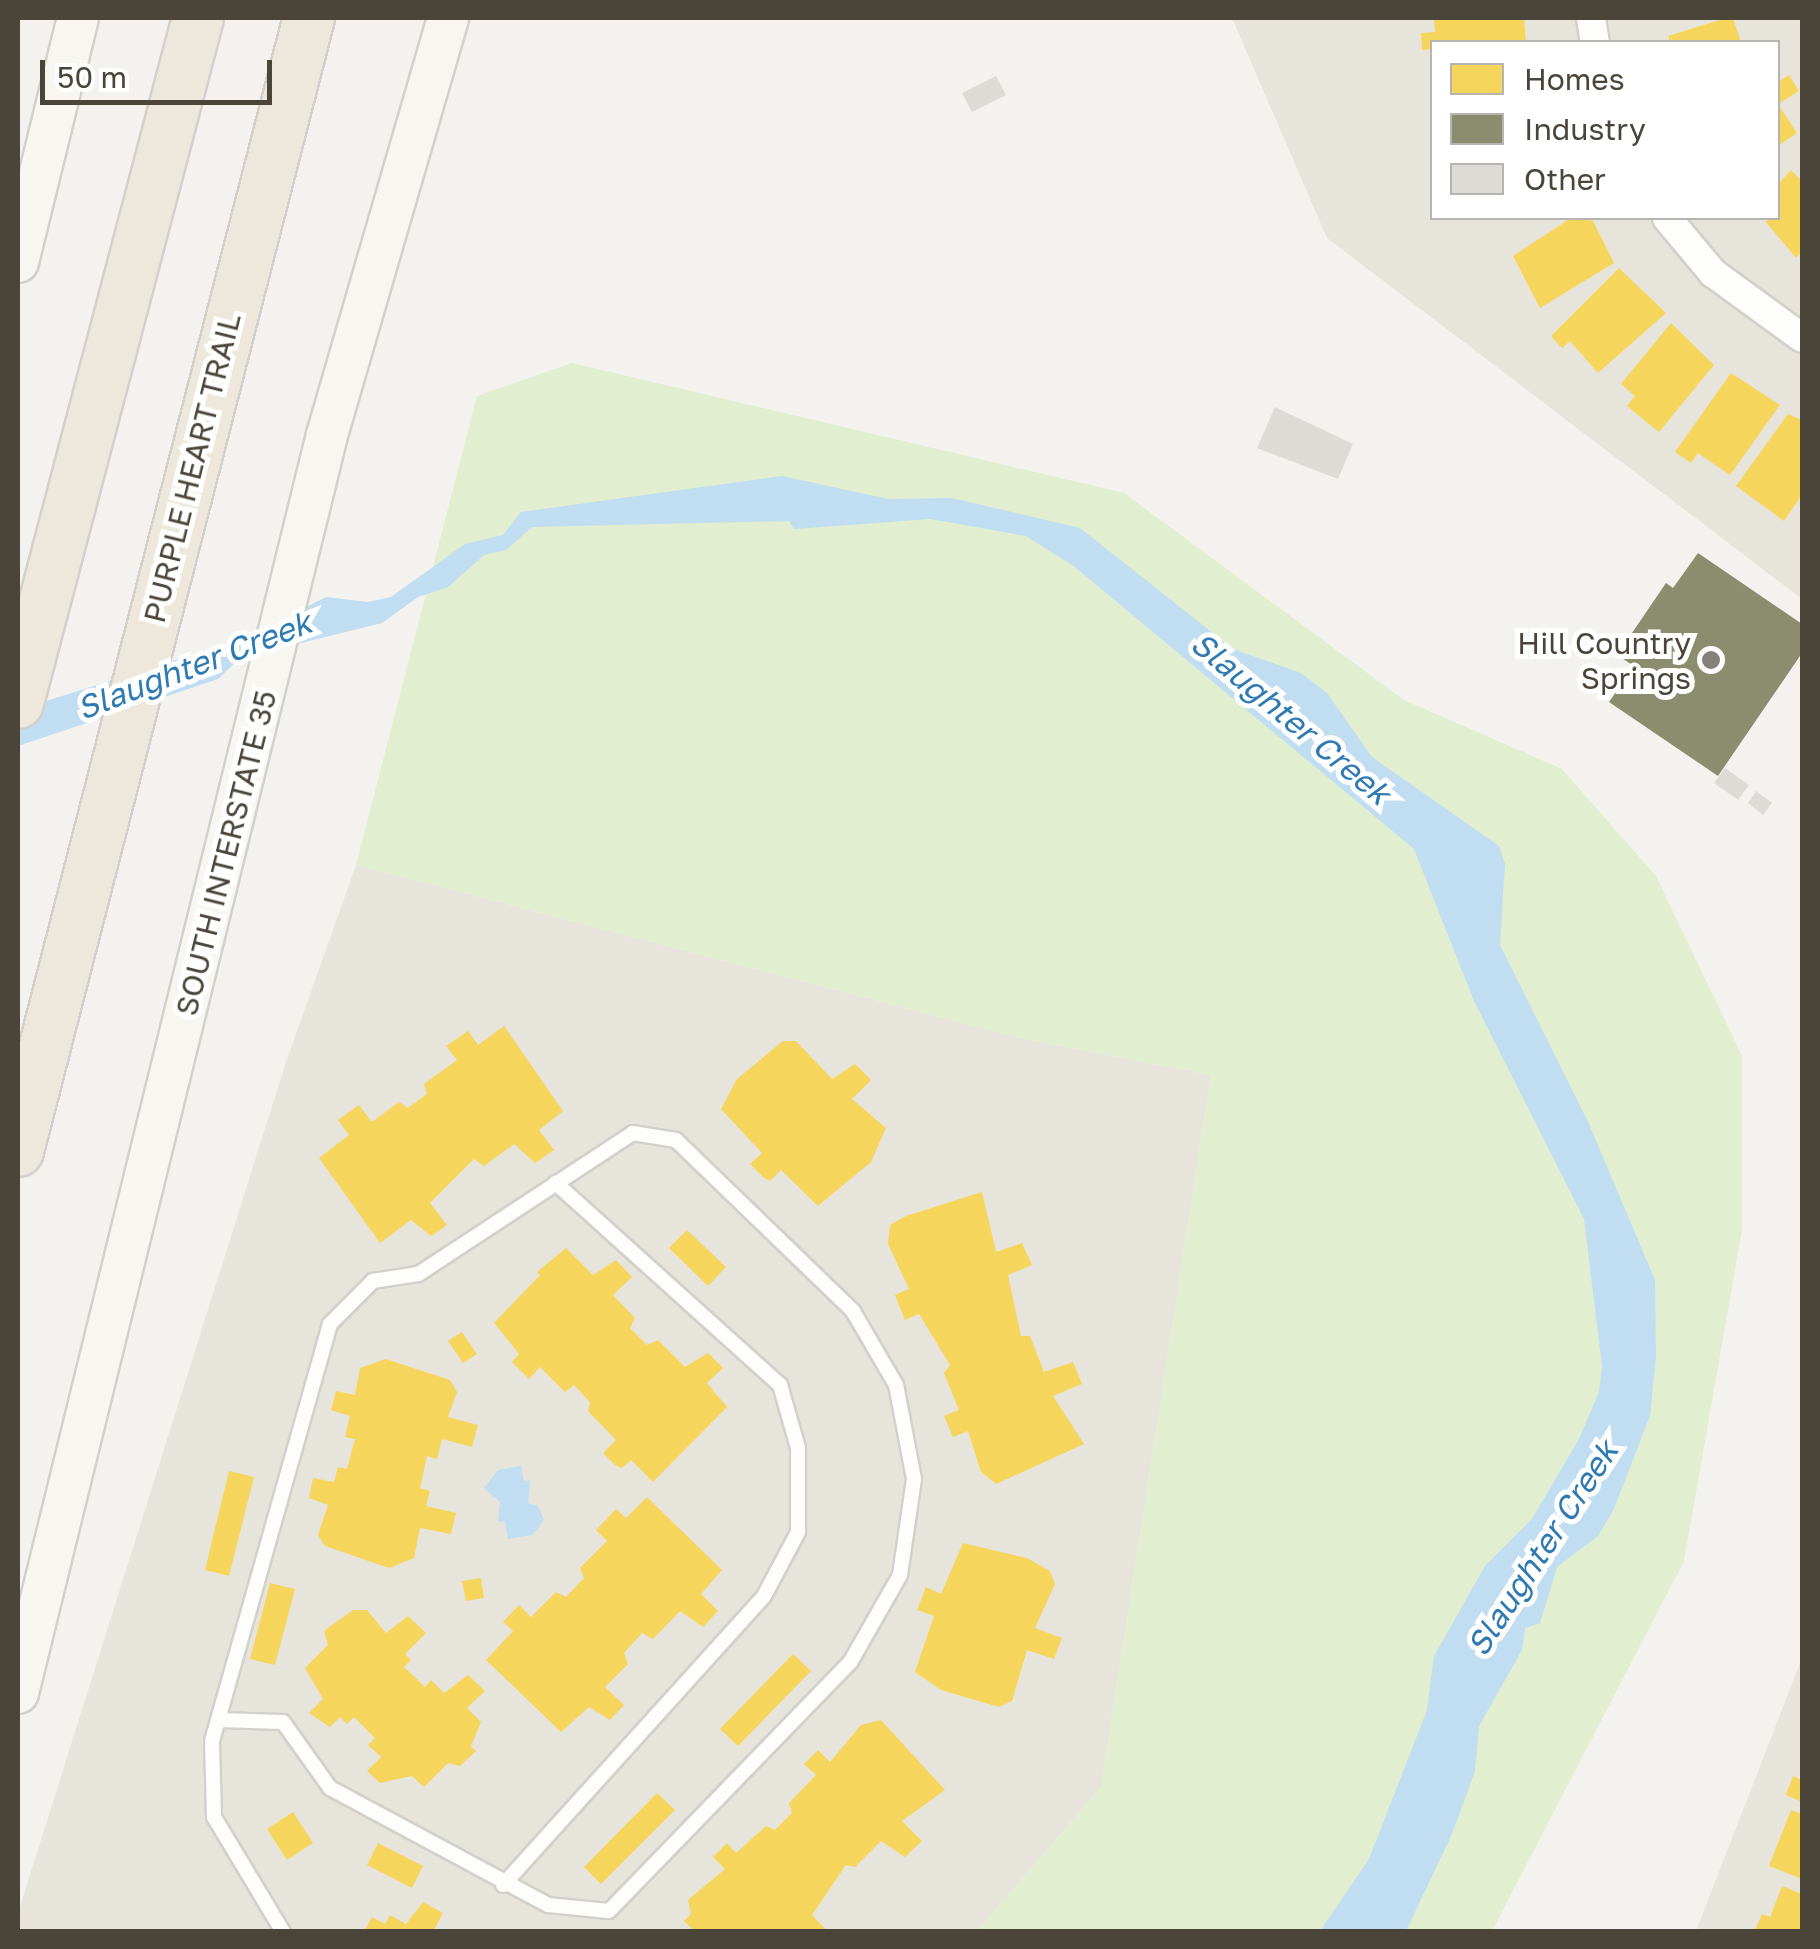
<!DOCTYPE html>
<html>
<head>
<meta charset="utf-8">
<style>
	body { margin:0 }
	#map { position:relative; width:1820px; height:1949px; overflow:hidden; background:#f4f2ee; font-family:"Golos Text",sans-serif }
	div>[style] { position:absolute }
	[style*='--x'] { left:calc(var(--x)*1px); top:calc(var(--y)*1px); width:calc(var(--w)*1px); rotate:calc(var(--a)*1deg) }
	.residential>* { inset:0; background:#e7e4dc }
	.green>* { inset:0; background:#e1eecf }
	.water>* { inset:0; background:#c0ddf1 }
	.homes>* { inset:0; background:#f6d55c }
	.industry>* { inset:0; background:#8c8c6e }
	.building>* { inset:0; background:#dedbd6 }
	.roads { filter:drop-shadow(2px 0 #d2d0cb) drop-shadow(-2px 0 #d2d0cb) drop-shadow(0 2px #d2d0cb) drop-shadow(0 -2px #d2d0cb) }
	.lane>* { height:14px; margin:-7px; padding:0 7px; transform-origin:7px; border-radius:7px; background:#fdfdfc }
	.street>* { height:28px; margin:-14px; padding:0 14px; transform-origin:14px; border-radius:14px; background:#fdfdfc }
	.secondary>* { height:40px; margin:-20px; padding:0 20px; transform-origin:20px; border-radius:20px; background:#f7f6f1 }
	.highway>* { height:50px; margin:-25px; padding:0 25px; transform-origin:25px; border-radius:25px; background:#ede8db }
	.dots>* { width:28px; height:28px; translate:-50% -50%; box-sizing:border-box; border:5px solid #fff; border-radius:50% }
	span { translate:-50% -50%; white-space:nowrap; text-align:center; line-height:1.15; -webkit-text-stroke:10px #fff; paint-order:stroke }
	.street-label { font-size:30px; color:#4b4439 }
	.poi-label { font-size:30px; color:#4b4439 }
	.right { translate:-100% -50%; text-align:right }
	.water-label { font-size:32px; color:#2e7ab2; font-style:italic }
	.frame { position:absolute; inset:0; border:20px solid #4b4439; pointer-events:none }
	.legend { position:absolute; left:1430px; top:40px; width:350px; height:180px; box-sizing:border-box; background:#fff; border:2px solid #b7b4b0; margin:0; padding:12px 18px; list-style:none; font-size:30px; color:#4b4439 }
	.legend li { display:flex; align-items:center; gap:20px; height:50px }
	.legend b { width:50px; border:2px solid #b7b4b0 }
	.scale { position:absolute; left:40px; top:60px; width:232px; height:45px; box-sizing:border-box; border:5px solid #4b4439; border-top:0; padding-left:12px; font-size:30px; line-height:35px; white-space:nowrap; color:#4b4439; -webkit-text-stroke:8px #fff; paint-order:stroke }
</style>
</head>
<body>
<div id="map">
	<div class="residential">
		<i style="clip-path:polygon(evenodd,1232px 18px,1802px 18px,1802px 599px,1327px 238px,1232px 18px,1432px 42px,1778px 42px,1778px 218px,1432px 218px,1432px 42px)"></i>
		<i style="clip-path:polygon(356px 865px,1020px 1038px,1211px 1075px,1101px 1787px,977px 1931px,18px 1932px,18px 1913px,286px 1062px)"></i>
		<i style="clip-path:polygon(1802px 1658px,1802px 1931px,1696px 1931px)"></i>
	</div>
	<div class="green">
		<i style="clip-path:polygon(572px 363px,1124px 493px,1404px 700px,1562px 769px,1656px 876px,1742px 1056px,1742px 1230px,1684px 1561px,1492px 1931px,977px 1931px,1101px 1787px,1211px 1075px,1020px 1038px,356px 865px,477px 396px)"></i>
	</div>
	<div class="water">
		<i style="clip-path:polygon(782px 476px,888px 499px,952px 498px,1080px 528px,1233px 649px,1301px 673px,1327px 693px,1372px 757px,1499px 846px,1505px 864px,1500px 945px,1589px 1124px,1655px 1280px,1656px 1357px,1650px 1416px,1613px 1511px,1598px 1536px,1557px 1567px,1540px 1623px,1525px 1628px,1522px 1650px,1479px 1726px,1475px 1771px,1452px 1834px,1406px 1931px,1320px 1931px,1369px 1859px,1427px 1710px,1434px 1656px,1485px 1566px,1532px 1519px,1579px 1439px,1599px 1392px,1602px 1366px,1584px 1219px,1474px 1001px,1414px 849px,1075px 567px,1026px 536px,930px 519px,794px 529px,789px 521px,532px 527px,506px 550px,484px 555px,448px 587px,418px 597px,382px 623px,240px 658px,218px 679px,18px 746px,18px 710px,188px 656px,214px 654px,326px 597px,368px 602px,391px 597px,465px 544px,503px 535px,521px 512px)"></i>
		<i style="clip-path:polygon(521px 1466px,524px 1481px,530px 1480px,528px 1503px,538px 1506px,544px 1520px,532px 1535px,508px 1539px,505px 1522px,498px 1521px,500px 1502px,484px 1488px,498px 1470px)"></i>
	</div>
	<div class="homes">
		<i style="clip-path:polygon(1434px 18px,1524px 18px,1526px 40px,1432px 42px,1432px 49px,1422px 50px,1421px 33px,1435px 32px)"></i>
		<i style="clip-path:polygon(1726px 18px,1733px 18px,1741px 42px,1670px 42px,1668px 36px)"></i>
		<i style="clip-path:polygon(1789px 75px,1799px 91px,1778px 104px,1797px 133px,1778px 146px,1778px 82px)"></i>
		<i style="clip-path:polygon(1791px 170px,1802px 181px,1802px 251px,1796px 258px,1765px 221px,1778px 218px,1778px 184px)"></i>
		<i style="clip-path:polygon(1571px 218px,1593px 221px,1614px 263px,1540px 308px,1513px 256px)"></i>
		<i style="clip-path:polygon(1619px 268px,1666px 313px,1598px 373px,1570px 341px,1562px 348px,1551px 336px)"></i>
		<i style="clip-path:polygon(1671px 323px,1714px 365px,1659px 432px,1627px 406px,1635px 396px,1621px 384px)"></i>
		<i style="clip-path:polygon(1731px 373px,1780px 405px,1730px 475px,1698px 453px,1691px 463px,1675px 452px)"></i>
		<i style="clip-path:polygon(1788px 414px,1802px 420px,1802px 495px,1784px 521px,1736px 486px)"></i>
		<i style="clip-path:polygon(504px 1026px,563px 1111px,539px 1130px,554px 1150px,535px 1163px,514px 1144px,484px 1166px,474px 1159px,430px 1203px,447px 1225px,431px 1236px,411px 1220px,380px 1243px,319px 1158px,349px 1135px,338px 1120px,359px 1105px,372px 1122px,399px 1102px,408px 1108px,427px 1094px,424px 1084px,457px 1060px,446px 1046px,468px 1031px,478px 1045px)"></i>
		<i style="clip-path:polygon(783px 1041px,796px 1041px,832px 1079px,855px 1064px,871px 1080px,852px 1099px,886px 1128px,871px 1162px,818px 1206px,781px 1170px,770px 1181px,763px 1177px,750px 1164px,762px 1153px,721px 1109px,737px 1079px)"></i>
		<i style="clip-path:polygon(982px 1192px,996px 1252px,1022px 1243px,1032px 1265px,1008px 1275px,1021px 1336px,1030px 1336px,1044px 1372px,1073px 1362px,1082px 1384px,1053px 1396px,1084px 1444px,996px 1484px,981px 1472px,968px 1431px,953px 1437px,944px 1416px,959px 1410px,944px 1373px,950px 1365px,919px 1314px,905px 1320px,895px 1295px,909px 1289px,888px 1244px,890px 1225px,906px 1216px)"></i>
		<i style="clip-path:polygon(687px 1230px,726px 1267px,708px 1286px,669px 1248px)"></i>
		<i style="clip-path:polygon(566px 1248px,593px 1275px,616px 1260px,632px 1277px,613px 1295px,635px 1318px,630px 1328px,647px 1345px,658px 1340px,685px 1367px,708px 1353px,723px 1368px,707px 1383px,727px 1407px,653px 1482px,631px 1460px,622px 1468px,615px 1465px,603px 1453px,616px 1440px,588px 1411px,590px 1402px,574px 1385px,565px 1392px,540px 1367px,529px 1379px,512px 1362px,519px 1354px,494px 1323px,540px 1275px,537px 1272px)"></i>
		<i style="clip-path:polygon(462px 1332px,477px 1354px,463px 1363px,448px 1341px)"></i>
		<i style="clip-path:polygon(386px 1359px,450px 1380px,457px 1392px,448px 1417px,478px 1425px,472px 1447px,442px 1439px,437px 1459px,427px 1456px,420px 1488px,430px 1491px,426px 1506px,456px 1513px,451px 1534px,420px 1528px,414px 1558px,389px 1568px,325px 1546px,318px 1535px,328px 1505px,309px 1498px,313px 1478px,334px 1482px,338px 1467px,347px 1469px,355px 1439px,345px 1437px,350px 1416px,331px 1410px,336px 1391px,355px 1395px,360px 1368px)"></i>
		<i style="clip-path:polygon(229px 1471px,254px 1477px,229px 1576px,205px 1570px)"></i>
		<i style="clip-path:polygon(647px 1497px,722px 1570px,701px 1594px,718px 1611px,703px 1627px,680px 1611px,653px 1639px,642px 1633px,624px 1653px,628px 1664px,605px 1687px,624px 1705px,610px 1720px,589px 1707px,561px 1732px,486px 1660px,513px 1631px,503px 1622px,519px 1605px,531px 1617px,556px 1592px,566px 1597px,584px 1578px,580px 1568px,607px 1541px,596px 1530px,616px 1509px,626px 1518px)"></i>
		<i style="clip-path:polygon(963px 1543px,1027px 1558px,1050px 1571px,1055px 1584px,1035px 1628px,1062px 1638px,1054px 1659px,1027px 1650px,1012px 1701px,999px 1707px,941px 1690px,915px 1672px,934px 1616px,917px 1610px,926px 1587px,941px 1594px)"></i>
		<i style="clip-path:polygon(481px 1578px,484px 1598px,466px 1601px,462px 1581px)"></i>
		<i style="clip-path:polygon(270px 1583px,295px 1589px,275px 1665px,250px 1659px)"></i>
		<i style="clip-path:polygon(353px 1610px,367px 1610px,386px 1633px,408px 1616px,426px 1633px,405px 1654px,411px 1660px,404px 1667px,425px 1687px,431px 1680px,444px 1693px,468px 1675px,485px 1691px,467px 1708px,481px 1722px,471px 1746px,476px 1751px,460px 1766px,448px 1763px,424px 1787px,412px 1776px,380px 1783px,367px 1771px,381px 1757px,368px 1745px,375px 1738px,354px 1717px,347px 1724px,340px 1717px,330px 1727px,309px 1713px,323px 1699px,305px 1668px,328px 1645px,324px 1631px)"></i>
		<i style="clip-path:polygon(793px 1654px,811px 1671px,738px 1746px,720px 1729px)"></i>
		<i style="clip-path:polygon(881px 1720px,945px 1790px,902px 1821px,922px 1841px,905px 1857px,881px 1841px,855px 1867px,846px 1865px,812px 1915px,828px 1932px,695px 1932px,684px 1921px,691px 1914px,688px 1900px,725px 1869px,713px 1857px,727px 1843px,736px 1853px,766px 1826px,775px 1830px,792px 1813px,789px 1803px,816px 1775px,804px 1764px,818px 1750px,830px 1762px,861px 1725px)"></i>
		<i style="clip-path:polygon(1793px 1776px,1802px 1780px,1802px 1802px,1786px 1795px)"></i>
		<i style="clip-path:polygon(657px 1793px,675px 1810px,601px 1884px,584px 1867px)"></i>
		<i style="clip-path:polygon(1791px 1810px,1802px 1814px,1802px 1879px,1769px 1866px)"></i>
		<i style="clip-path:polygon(293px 1812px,313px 1843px,287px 1860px,267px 1829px)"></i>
		<i style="clip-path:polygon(378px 1843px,423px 1866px,412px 1888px,367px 1865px)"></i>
		<i style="clip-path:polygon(1782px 1886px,1802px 1894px,1802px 1932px,1755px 1930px,1762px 1914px,1770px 1917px)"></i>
		<i style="clip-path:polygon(423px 1902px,443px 1913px,433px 1932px,364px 1932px,372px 1917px,385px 1924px,390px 1915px,406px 1924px)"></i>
	</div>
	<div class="industry">
		<i style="clip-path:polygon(1698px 553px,1802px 624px,1802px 653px,1718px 776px,1609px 702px,1634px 666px,1617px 655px,1666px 583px,1673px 588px)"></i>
	</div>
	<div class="building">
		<i style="clip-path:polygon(996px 76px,1006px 95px,972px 112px,962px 93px)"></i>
		<i style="clip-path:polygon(1275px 407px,1353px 444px,1338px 479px,1257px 448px)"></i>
		<i style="clip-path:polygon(1725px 768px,1749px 785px,1738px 800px,1714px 783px)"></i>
		<i style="clip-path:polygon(1756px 791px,1772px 803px,1763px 815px,1748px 803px)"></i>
	</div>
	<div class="roads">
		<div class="lane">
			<i style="--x:219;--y:1720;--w:64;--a:1.8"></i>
			<i style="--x:283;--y:1722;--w:81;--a:54.5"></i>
			<i style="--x:330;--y:1788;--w:247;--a:28.2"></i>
			<i style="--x:548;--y:1905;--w:61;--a:5.6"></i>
			<i style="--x:609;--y:1911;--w:348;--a:-45.9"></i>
			<i style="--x:851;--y:1661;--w:99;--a:-60.3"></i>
			<i style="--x:900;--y:1575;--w:97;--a:-81.7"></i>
			<i style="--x:914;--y:1479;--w:96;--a:-100.8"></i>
			<i style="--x:896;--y:1385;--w:86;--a:-120.2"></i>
			<i style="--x:853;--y:1311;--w:246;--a:-136"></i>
			<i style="--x:676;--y:1140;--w:44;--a:-170.8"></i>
			<i style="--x:633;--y:1133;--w:257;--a:146.7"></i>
			<i style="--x:418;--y:1274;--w:46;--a:171.2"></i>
			<i style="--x:373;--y:1281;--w:61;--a:135"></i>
			<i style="--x:330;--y:1324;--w:433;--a:105.8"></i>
			<i style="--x:212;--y:1741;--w:76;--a:88.5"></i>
			<i style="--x:214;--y:1817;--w:134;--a:59"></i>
			<i style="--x:503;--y:1885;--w:389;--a:-47.9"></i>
			<i style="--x:764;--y:1596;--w:72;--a:-62"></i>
			<i style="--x:798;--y:1532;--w:84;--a:-90"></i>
			<i style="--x:798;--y:1448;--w:66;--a:-105.9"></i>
			<i style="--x:780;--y:1385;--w:302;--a:-138"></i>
		</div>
		<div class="street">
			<i style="--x:1591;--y:18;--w:24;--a:81"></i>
			<i style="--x:1667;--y:218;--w:72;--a:50.1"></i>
			<i style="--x:1713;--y:273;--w:110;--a:36.1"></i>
		</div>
		<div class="secondary">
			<i style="--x:18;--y:262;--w:251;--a:-76.2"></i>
			<i style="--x:18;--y:1693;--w:1295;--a:-76.2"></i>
			<i style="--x:327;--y:435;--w:434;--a:-73.8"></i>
		</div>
		<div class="highway">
			<i style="--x:18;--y:703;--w:708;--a:-75.28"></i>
			<i style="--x:18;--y:1151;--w:1170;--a:-75.6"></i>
		</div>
	</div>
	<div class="dots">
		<i style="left:1711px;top:660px;background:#868178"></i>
	</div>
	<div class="street-label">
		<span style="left:192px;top:468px;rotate:-76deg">PURPLE HEART TRAIL</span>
		<span style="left:226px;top:853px;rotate:-76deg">SOUTH INTERSTATE 35</span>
	</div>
	<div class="poi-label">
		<span class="right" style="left:1691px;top:660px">Hill Country<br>Springs</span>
	</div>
	<div class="water-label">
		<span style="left:194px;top:665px;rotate:-21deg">Slaughter Creek</span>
		<span style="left:1291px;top:718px;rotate:40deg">Slaughter Creek</span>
		<span style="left:1542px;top:1548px;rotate:-57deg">Slaughter Creek</span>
	</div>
	<div class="frame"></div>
	<ul class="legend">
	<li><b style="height:28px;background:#f6d55c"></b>Homes</li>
	<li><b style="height:28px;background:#8c8c6e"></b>Industry</li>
	<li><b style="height:28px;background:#dedbd6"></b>Other</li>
	</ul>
	<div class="scale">50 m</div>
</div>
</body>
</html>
